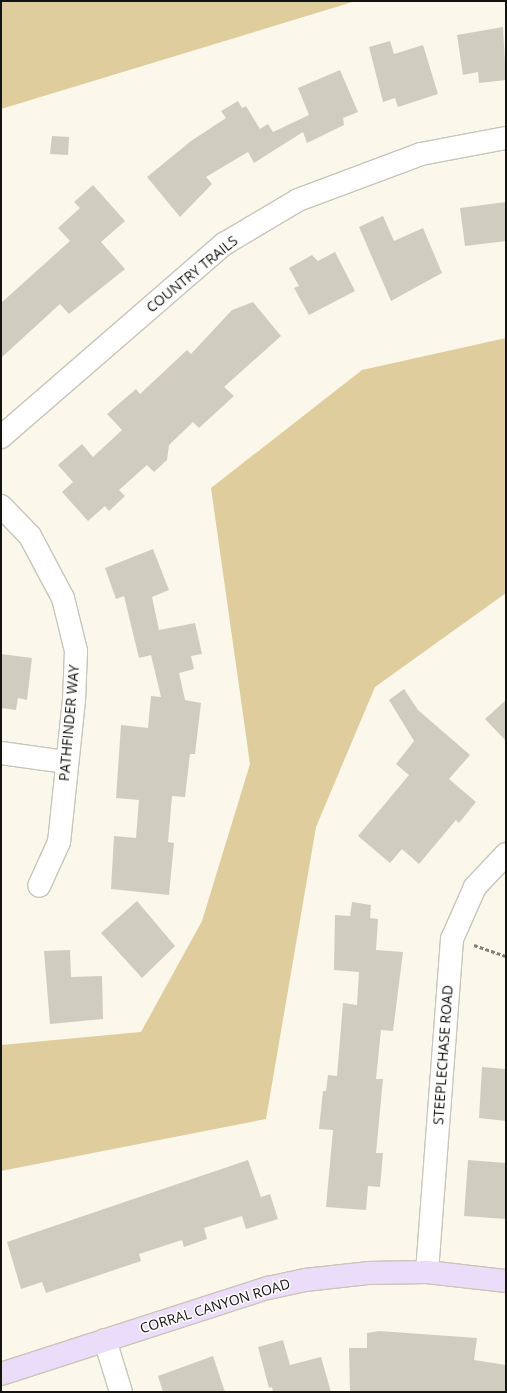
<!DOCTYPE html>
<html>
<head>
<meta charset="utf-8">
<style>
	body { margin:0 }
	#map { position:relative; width:507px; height:1393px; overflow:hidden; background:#fcf7eb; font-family:"Open Sans",sans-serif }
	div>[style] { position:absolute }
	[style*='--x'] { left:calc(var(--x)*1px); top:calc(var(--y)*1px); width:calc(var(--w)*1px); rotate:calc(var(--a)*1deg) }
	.green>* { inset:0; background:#dfcd9d }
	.building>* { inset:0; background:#d0ccc0 }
	.path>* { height:2.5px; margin-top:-1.25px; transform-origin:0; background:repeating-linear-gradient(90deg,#838078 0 4px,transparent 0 6px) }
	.roads { filter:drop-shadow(1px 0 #c9c5ba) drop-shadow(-1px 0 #c9c5ba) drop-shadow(0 1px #c9c5ba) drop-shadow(0 -1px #c9c5ba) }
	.street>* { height:22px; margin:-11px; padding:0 11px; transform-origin:11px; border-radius:11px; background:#fff }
	.secondary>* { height:22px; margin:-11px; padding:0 11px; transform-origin:11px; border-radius:11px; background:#ebdcf9 }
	span { translate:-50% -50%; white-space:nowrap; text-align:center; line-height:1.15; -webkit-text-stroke:3px #fff; paint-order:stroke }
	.street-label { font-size:14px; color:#14130f }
	.frame { position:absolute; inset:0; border:2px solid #14130f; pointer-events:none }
</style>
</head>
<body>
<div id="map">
	<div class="green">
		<i style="clip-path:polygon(1px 1px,356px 1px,1px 109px)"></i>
		<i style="clip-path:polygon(506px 338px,506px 593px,375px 687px,316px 827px,266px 1119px,1px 1171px,1px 1045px,141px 1032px,202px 921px,250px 764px,211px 488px,362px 370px)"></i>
	</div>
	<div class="building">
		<i style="clip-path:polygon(503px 27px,506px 80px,479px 83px,478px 72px,463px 75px,457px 35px)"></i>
		<i style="clip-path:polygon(390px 41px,394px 54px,423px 45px,438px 94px,398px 107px,395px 98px,383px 102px,369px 47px)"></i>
		<i style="clip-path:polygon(340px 70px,358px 112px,343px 118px,344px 125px,307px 143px,303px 132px,254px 163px,248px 152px,206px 177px,212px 184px,180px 217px,147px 177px,191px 141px,226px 118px,221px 111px,238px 101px,242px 108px,246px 106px,260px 129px,268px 124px,273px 132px,309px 115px,298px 88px)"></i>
		<i style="clip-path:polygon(52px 136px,69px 137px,68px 155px,50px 154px)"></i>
		<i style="clip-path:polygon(93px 185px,125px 221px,101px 242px,125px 269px,69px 314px,60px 304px,1px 358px,1px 303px,70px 241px,58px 228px,80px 208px,74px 202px)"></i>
		<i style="clip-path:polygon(506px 202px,506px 241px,465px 246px,460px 208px)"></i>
		<i style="clip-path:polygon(383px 216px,394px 241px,423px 228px,442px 273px,391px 301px,359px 227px)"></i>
		<i style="clip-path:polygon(335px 252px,355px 291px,309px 315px,294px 288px,299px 286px,289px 268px,312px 255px,318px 261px)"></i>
		<i style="clip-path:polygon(253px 302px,281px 336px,224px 387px,234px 396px,199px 428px,193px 422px,169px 445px,167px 460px,154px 472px,147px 465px,119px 490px,125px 496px,109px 511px,105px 506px,88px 521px,62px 492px,73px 482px,58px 465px,82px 444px,93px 457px,122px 430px,107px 414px,136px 389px,140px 394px,187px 350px,191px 354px,232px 310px)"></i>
		<i style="clip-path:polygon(153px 549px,169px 590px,152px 597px,159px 630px,195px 623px,202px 654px,191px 656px,194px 669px,179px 673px,185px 700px,201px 703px,195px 754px,190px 754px,185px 797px,172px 796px,168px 842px,174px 843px,169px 895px,111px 889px,114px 836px,136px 838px,139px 800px,116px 798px,121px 725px,148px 728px,151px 696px,161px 697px,151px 655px,139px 658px,124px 596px,116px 599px,105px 568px)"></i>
		<i style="clip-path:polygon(1px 654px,32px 658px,27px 700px,18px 698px,16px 710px,1px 708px)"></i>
		<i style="clip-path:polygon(404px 689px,418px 710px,470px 755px,449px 779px,476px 802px,459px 823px,456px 820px,419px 864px,402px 849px,390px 863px,358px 836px,409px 775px,396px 764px,414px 741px,389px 700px)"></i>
		<i style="clip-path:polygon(506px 700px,506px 741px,485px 719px)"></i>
		<i style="clip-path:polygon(137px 901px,175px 946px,142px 978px,101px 933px)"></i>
		<i style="clip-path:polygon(352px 902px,371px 905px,370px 918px,378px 919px,376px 950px,403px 952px,393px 1031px,381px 1030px,376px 1079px,383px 1079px,376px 1153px,383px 1153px,380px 1187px,368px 1186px,366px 1210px,326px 1207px,333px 1130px,319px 1129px,323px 1091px,326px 1091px,328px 1075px,337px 1076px,343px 1003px,357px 1005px,359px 972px,334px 970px,335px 915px,350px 916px)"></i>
		<i style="clip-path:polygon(70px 950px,71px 977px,102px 976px,103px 1019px,50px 1024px,44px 951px)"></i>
		<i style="clip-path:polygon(482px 1067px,506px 1069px,506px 1121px,479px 1118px)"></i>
		<i style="clip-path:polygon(248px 1160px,261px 1197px,270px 1194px,278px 1219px,246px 1229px,242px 1216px,204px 1228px,207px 1239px,184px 1247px,182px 1240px,139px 1254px,141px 1261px,46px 1293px,42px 1282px,21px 1289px,7px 1242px)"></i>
		<i style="clip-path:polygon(468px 1160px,506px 1163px,506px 1219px,464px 1216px)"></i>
		<i style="clip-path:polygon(379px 1331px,477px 1338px,474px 1360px,506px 1365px,506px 1392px,350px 1392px,349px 1348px,367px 1348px,367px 1333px)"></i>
		<i style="clip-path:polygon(283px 1340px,290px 1365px,321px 1357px,331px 1392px,273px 1392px,272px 1387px,269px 1388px,258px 1347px)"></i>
		<i style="clip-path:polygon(213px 1356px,225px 1392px,163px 1392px,158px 1376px)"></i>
	</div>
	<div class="path">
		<i style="--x:474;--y:945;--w:34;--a:19"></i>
	</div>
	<div class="roads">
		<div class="street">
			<i style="--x:1;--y:437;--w:295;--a:-40.9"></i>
			<i style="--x:224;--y:244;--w:86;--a:-30.7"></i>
			<i style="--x:298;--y:200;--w:131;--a:-20.5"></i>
			<i style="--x:421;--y:154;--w:86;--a:-10.7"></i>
			<i style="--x:1;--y:506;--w:42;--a:46"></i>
			<i style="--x:30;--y:536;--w:70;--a:62"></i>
			<i style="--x:63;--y:598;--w:55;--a:76.2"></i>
			<i style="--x:76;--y:651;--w:49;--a:92.3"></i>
			<i style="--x:74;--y:700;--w:143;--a:96"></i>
			<i style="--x:59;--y:842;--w:48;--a:114.4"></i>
			<i style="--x:1;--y:753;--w:66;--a:7.9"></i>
			<i style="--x:427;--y:1272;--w:334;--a:-85.7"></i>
			<i style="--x:452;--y:939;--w:57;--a:-66.1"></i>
			<i style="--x:475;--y:887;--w:45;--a:-46.8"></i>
			<i style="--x:105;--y:1340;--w:54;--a:72.9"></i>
		</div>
		<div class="secondary">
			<i style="--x:1;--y:1374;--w:281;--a:-17.9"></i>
			<i style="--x:268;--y:1288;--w:38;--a:-12"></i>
			<i style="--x:305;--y:1280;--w:63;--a:-6.3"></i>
			<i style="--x:368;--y:1273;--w:59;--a:-1"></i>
			<i style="--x:427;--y:1272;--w:80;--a:6.5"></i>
		</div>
	</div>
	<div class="street-label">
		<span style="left:192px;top:274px;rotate:-39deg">COUNTRY TRAILS</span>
		<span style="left:69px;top:723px;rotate:-85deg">PATHFINDER WAY</span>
		<span style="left:443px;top:1055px;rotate:-86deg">STEEPLECHASE ROAD</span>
		<span style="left:215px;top:1306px;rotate:-17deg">CORRAL CANYON ROAD</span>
	</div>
	<div class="frame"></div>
</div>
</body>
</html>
